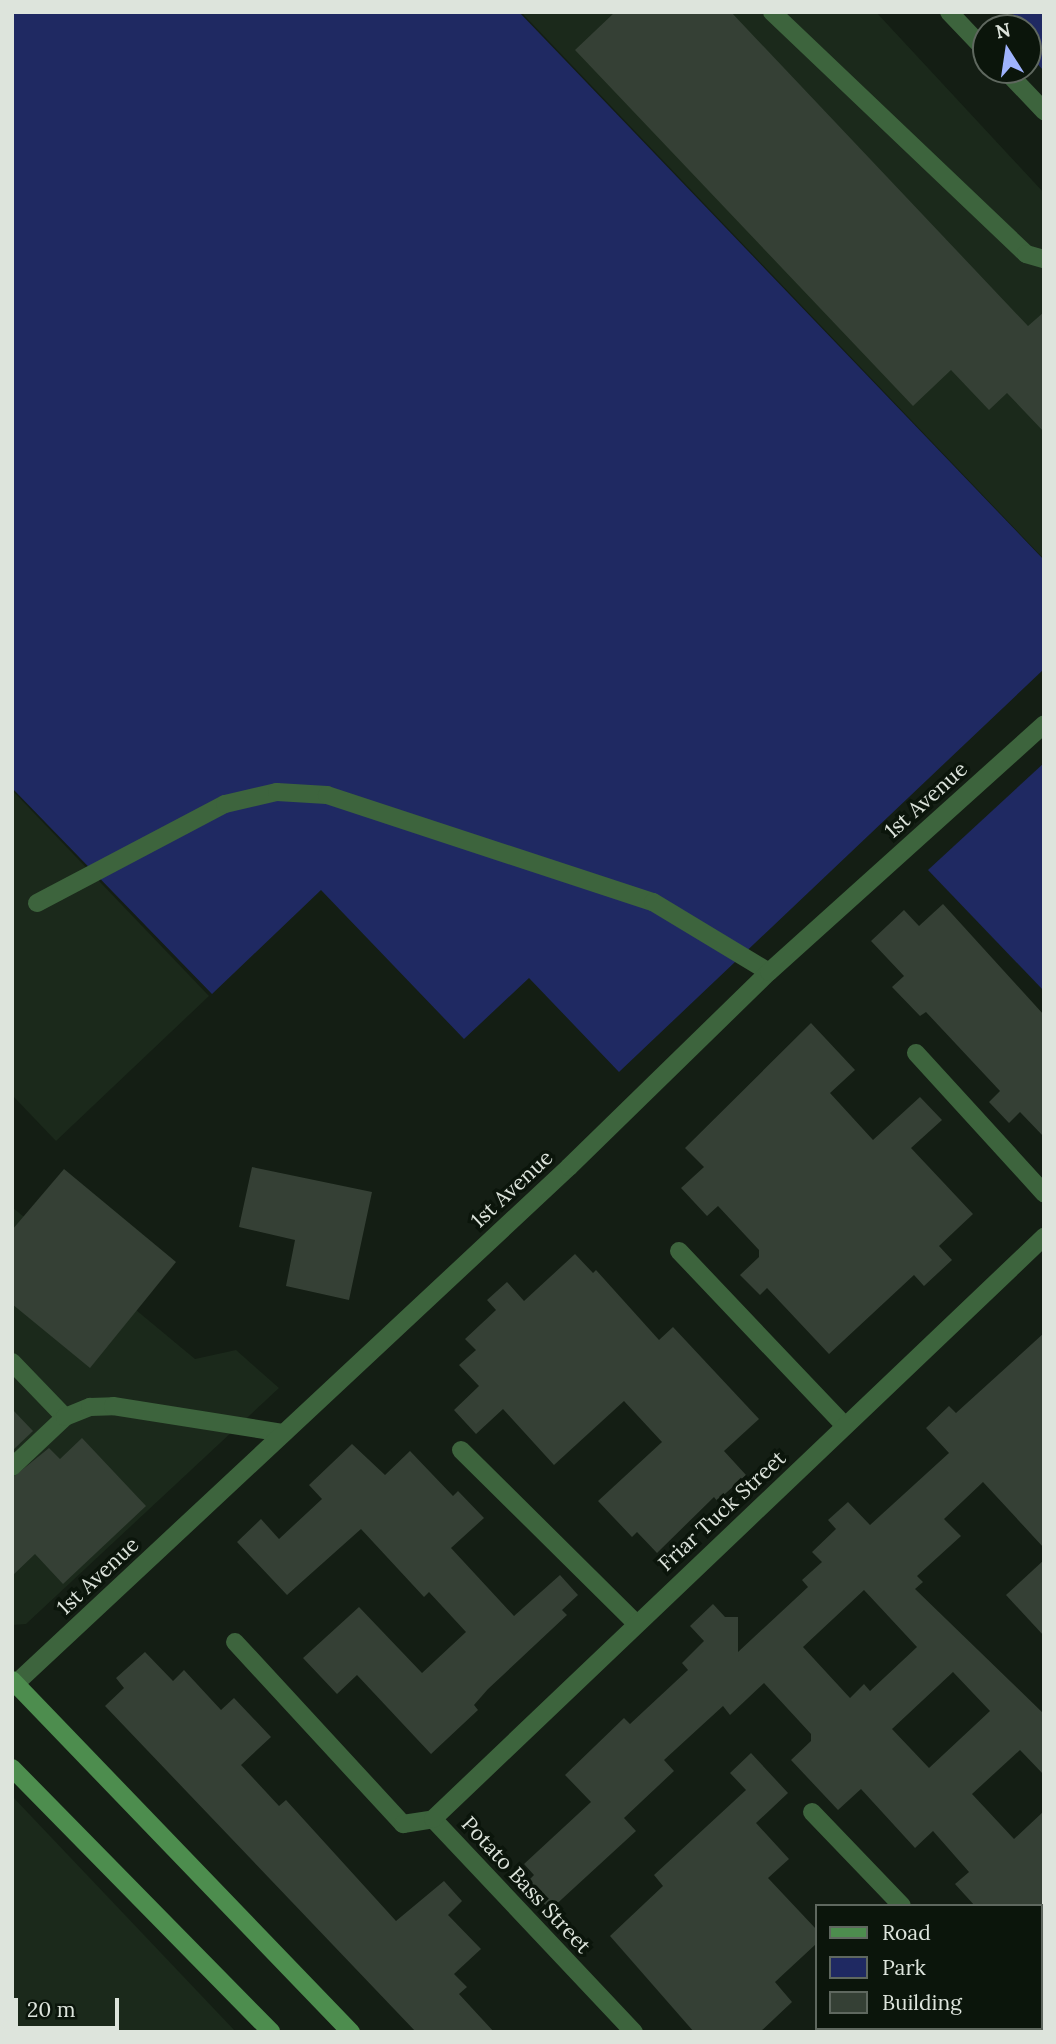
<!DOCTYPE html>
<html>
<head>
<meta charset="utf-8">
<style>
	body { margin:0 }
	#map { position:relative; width:1056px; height:2044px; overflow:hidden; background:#141e14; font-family:Lora,serif }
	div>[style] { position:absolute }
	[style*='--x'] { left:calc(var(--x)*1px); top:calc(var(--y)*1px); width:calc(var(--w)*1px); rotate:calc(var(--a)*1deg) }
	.built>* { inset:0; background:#1b291b }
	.green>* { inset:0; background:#1f2962 }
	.building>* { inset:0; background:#354035 }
	.lane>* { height:18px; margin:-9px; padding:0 9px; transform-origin:9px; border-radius:9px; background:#3d643d }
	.street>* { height:18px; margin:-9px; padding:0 9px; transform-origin:9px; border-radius:9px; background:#3d643d }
	.secondary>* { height:18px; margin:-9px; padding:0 9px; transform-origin:9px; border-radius:9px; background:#4d8d4e }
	span { translate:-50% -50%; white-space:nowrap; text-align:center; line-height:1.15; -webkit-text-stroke:7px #0b150b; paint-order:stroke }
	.street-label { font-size:21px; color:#dde4dc }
	.frame { position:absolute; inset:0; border:14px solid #dde4dc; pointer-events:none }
	.legend { position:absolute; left:815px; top:1904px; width:228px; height:126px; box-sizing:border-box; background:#0b150b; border:2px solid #5f685f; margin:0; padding:9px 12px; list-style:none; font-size:21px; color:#dde4dc }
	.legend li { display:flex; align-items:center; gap:14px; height:35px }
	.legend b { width:35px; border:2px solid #5f685f }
	.north { position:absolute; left:972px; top:14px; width:70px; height:70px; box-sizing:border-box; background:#0b150b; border:2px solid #5f685f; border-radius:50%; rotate:348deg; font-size:19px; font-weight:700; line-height:28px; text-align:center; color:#dde4dc }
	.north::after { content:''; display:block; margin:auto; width:24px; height:32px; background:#9fb3fd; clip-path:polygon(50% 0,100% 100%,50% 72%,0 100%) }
	.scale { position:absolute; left:14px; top:1998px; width:105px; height:32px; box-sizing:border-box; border:4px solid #dde4dc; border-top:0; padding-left:9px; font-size:21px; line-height:24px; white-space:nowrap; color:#dde4dc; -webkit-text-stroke:5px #0b150b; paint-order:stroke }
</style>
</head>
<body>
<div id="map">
	<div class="built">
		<i style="clip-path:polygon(521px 12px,876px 12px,1044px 193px,1044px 559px)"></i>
		<i style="clip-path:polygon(12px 790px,209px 996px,56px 1141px,12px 1095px)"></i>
		<i style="clip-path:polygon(12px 1207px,195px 1359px,236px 1350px,279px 1388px,26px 1624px,12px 1625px)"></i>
		<i style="clip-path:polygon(12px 1796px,236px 2032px,12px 2032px)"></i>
	</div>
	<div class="green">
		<i style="clip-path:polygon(12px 12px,519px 12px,1044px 560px,1044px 669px,619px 1072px,529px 978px,464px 1039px,321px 890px,212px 994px,12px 788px)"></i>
		<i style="clip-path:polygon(1016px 12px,1044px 12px,1044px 71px,1028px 54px,1028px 28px,1001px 26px)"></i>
		<i style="clip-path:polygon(1044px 763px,1044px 991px,928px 870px)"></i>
	</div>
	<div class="building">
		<i style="clip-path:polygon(615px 12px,731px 12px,1028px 326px,1044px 312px,1044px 432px,1007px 393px,989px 410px,951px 370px,913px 406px,575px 50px)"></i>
		<i style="clip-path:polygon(943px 904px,1044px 1015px,1044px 1137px,1020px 1112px,1009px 1123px,989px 1102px,1000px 1091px,926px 1012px,920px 1016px,892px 987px,904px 976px,871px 941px,904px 910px,919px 926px)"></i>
		<i style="clip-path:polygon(811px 1023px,855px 1070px,830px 1093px,873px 1140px,920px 1097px,942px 1120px,911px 1148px,973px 1214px,939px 1246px,952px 1260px,924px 1286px,914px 1275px,829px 1354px,767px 1288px,760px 1295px,740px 1275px,759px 1257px,759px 1250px,718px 1206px,707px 1216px,681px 1188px,704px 1167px,685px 1148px)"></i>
		<i style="clip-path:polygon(252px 1167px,372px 1192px,349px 1300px,286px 1286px,295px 1240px,239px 1227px)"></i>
		<i style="clip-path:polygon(64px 1169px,176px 1262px,90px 1368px,12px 1304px,12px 1230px)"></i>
		<i style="clip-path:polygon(575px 1254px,593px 1273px,596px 1270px,659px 1340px,673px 1327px,759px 1419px,724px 1451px,746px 1475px,717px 1501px,714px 1497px,657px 1553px,637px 1532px,632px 1537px,598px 1501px,662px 1442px,624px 1401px,554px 1465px,503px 1409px,476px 1434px,454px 1410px,479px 1386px,459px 1365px,476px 1350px,465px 1339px,496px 1310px,487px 1300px,507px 1282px,524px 1301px)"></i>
		<i style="clip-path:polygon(evenodd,1044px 1333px,1044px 1548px,983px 1482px,944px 1519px,961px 1536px,917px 1576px,923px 1582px,915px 1589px,1044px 1714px,1044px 1775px,1020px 1750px,972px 1794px,1014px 1839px,1044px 1811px,1044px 1906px,975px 1906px,955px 1884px,969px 1872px,933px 1831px,915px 1848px,861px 1789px,838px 1810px,791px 1760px,811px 1741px,811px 1734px,764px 1683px,730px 1715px,723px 1706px,664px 1760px,674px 1771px,624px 1818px,636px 1831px,550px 1910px,525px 1884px,534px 1875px,524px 1864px,591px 1802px,565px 1775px,624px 1718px,630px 1724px,688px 1670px,682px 1663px,704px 1641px,690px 1626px,713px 1604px,725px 1617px,738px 1617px,738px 1652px,808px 1587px,802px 1580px,822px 1562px,812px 1552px,836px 1529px,828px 1520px,848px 1502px,870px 1525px,949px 1453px,926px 1428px,949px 1406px,956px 1413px,1044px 1333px,864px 1590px,917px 1647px,870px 1691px,864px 1684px,850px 1698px,803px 1647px,864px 1590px,1044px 1333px,953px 1672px,990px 1711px,929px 1768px,892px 1729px,953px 1672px)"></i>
		<i style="clip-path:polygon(12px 1409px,33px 1431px,12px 1451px)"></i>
		<i style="clip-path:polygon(82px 1438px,146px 1506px,63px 1584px,35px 1554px,12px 1576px,12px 1478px,49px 1448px,60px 1459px)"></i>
		<i style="clip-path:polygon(352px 1444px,385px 1475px,410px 1451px,453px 1496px,458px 1491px,484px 1518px,451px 1548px,514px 1616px,560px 1575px,578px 1595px,562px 1610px,567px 1615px,488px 1689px,474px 1705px,478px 1710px,431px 1754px,357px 1675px,337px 1694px,303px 1658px,359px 1607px,422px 1673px,466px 1632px,429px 1592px,424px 1597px,361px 1529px,287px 1595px,237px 1542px,261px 1519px,279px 1539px,322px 1499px,309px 1485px)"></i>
		<i style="clip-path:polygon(1044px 1560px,1044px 1636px,1006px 1595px)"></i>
		<i style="clip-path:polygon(145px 1652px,173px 1681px,184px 1670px,221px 1710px,234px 1698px,271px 1737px,241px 1765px,279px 1806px,286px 1800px,396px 1921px,444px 1881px,462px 1901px,448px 1915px,481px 1949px,454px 1974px,467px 1987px,459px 1994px,494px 2032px,416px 2032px,105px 1706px,124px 1688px,116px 1678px)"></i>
		<i style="clip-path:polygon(751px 1753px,788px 1793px,756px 1823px,789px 1859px,768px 1878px,816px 1929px,816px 1944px,775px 1982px,792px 2002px,760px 2032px,694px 2032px,610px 1936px,663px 1886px,654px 1875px,746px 1790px,730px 1773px)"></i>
	</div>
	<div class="lane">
		<i style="--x:772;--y:12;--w:351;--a:43.6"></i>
		<i style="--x:1026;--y:254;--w:19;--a:16"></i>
		<i style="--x:949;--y:12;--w:54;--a:46.5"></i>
		<i style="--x:1005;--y:70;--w:57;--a:46.4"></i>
		<i style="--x:37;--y:903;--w:212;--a:-27.8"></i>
		<i style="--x:225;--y:804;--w:53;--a:-13"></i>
		<i style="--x:277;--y:792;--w:50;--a:3.4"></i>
		<i style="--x:327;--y:795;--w:343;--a:18.2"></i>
		<i style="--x:653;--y:902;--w:135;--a:31.1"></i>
		<i style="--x:12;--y:1362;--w:76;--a:46.1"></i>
		<i style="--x:12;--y:1467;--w:73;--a:-43.3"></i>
		<i style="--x:65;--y:1417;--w:27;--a:-22"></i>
		<i style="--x:90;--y:1407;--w:23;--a:-2"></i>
		<i style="--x:113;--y:1406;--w:173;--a:9"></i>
	</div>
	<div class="street">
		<i style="--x:916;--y:1053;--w:190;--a:47.6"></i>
		<i style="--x:679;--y:1251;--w:241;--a:46.5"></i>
		<i style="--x:461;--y:1450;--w:246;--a:44.7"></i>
		<i style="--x:235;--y:1642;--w:248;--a:47.3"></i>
		<i style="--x:403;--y:1824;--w:30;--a:-9"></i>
		<i style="--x:433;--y:1819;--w:293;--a:46.7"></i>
		<i style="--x:12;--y:1687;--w:762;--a:-43.03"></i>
		<i style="--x:569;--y:1167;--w:279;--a:-44.3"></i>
		<i style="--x:769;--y:972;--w:370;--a:-42"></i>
		<i style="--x:812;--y:1812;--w:130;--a:46.2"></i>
		<i style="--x:433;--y:1819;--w:844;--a:-43.61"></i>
		<i style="--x:1040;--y:1953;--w:5;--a:-37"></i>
		<i style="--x:957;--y:2032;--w:5;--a:-53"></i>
	</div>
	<div class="secondary">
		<i style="--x:12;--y:1680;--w:489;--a:46.1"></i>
		<i style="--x:12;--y:1768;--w:370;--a:45.5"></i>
	</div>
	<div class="street-label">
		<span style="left:926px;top:800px;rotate:-42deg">1st Avenue</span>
		<span style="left:512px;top:1189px;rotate:-43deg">1st Avenue</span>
		<span style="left:722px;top:1511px;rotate:-43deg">Friar Tuck Street</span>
		<span style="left:98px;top:1576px;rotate:-43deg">1st Avenue</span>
		<span style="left:526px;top:1885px;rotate:47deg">Potato Bass Street</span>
	</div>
	<div class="frame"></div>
	<ul class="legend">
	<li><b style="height:9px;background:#4d8d4e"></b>Road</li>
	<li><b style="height:19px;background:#1f2962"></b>Park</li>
	<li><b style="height:19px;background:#354035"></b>Building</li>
	</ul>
	<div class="north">N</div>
	<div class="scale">20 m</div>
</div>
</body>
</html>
